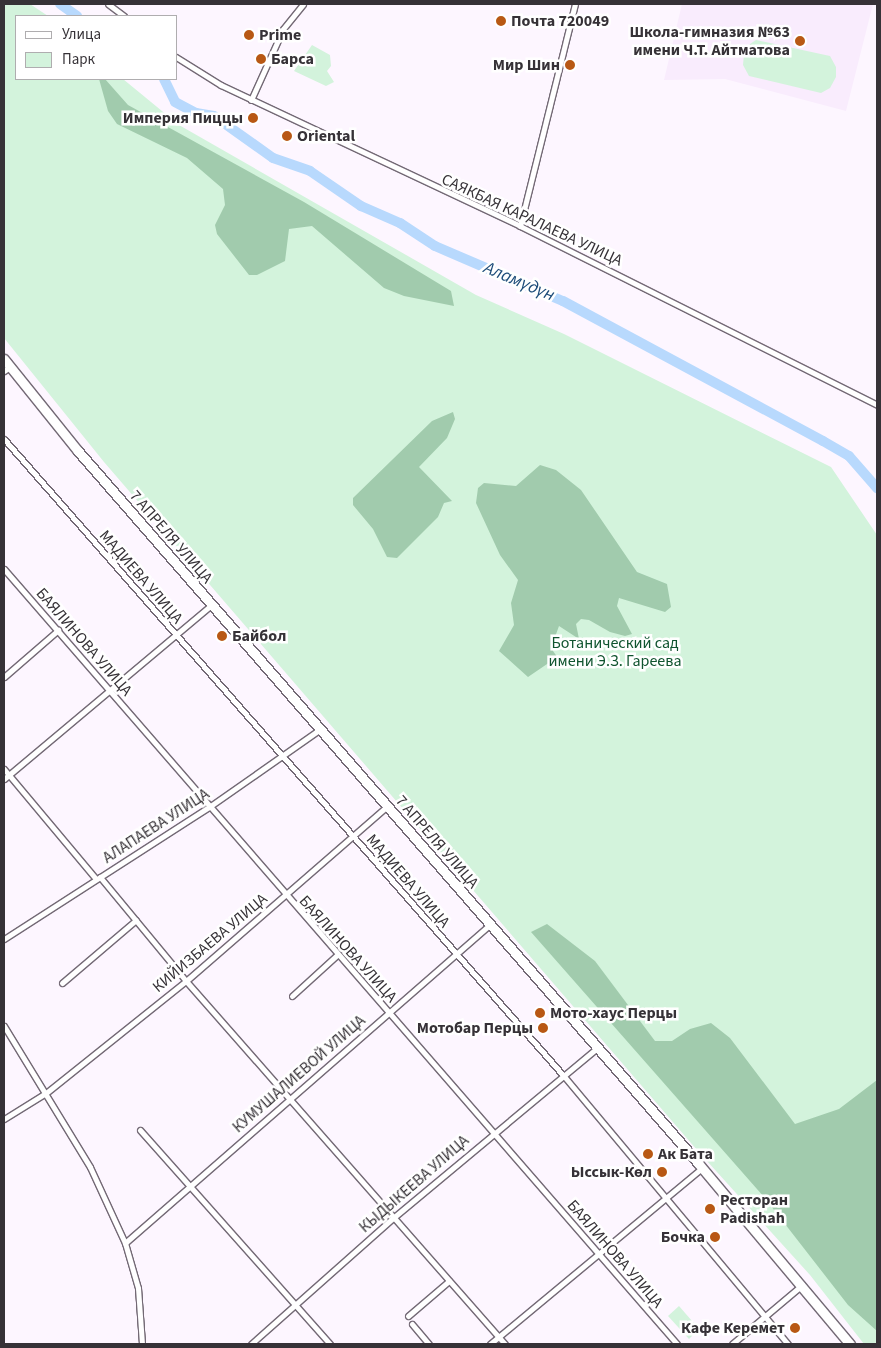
<!DOCTYPE html>
<html>
<head>
<meta charset="utf-8">
<style>
	body { margin:0 }
	#map { position:relative; width:881px; height:1348px; overflow:hidden; background:#fdf6ff; font-family:"Source Sans 3",sans-serif }
	div>[style] { position:absolute }
	[style*='--x'] { left:calc(var(--x)*1px); top:calc(var(--y)*1px); width:calc(var(--w)*1px); rotate:calc(var(--a)*1deg) }
	.built>* { inset:0; background:#f9ecfd }
	.green>* { inset:0; background:#d3f3dc }
	.forest>* { inset:0; background:#a1cbad }
	.river>* { height:10px; margin:-5px; padding:0 5px; transform-origin:5px; border-radius:5px; background:#b8d9fd }
	.roads { filter:drop-shadow(1px 0 #736975) drop-shadow(-1px 0 #736975) drop-shadow(0 1px #736975) drop-shadow(0 -1px #736975) }
	.minor>* { height:5px; margin:-2.5px; padding:0 2.5px; transform-origin:2.5px; border-radius:2.5px; background:#fff }
	.primary>* { height:9px; margin:-4.5px; padding:0 4.5px; transform-origin:4.5px; border-radius:4.5px; background:#fff }
	.dots>* { width:14px; height:14px; translate:-50% -50%; box-sizing:border-box; border:2px solid #fff; border-radius:50% }
	span { translate:-50% -50%; white-space:nowrap; text-align:center; line-height:1.15; -webkit-text-stroke:5px #fff; paint-order:stroke }
	.poi-label { font-size:16px; color:#363237; font-weight:700 }
	.left { translate:0 -50%; text-align:left }
	.right { translate:-100% -50%; text-align:right }
	.street-label { font-size:16px; color:#363237 }
	.park-label { font-size:16px; color:#10542f }
	.water-label { font-size:18px; color:#1d4c79; font-style:italic }
	.frame { position:absolute; inset:0; border:5px solid #363237; pointer-events:none }
	.legend { position:absolute; left:15px; top:15px; width:162px; height:65px; box-sizing:border-box; background:#fff; border:1px solid #afadaf; margin:0; padding:6px 9px; list-style:none; font-size:15px; color:#363237 }
	.legend li { display:flex; align-items:center; gap:10px; height:25px }
	.legend b { width:25px; border:1px solid #afadaf }
</style>
</head>
<body>
<div id="map">
	<div class="built">
		<i style="clip-path:polygon(682px 4px,873px 4px,846px 111px,725px 79px,664px 80px)"></i>
	</div>
	<div class="green">
		<i style="clip-path:polygon(4px 4px,30px 4px,48px 16px,16px 16px,16px 79px,123px 79px,179px 125px,476px 295px,564px 334px,831px 467px,877px 535px,877px 1344px,864px 1344px,810px 1275px,697px 1150px,104px 462px,4px 338px)"></i>
		<i style="clip-path:polygon(756px 40px,830px 56px,836px 67px,836px 77px,830px 88px,821px 93px,749px 76px,743px 65px,744px 54px,747px 46px)"></i>
		<i style="clip-path:polygon(312px 45px,330px 55px,331px 66px,327px 71px,334px 82px,326px 86px,294px 71px)"></i>
		<i style="clip-path:polygon(679px 1306px,699px 1329px,689px 1339px,668px 1316px)"></i>
	</div>
	<div class="forest">
		<i style="clip-path:polygon(99px 79px,105px 79px,128px 105px,304px 202px,451px 291px,454px 306px,404px 296px,384px 288px,312px 226px,289px 229px,285px 261px,257px 275px,249px 275px,217px 234px,215px 225px,225px 205px,223px 189px,187px 158px,117px 124px,108px 111px)"></i>
		<i style="clip-path:polygon(453px 412px,455px 419px,447px 438px,419px 467px,452px 501px,444px 503px,438px 517px,397px 558px,387px 557px,373px 529px,353px 505px,353px 498px,432px 421px)"></i>
		<i style="clip-path:polygon(540px 465px,556px 470px,581px 490px,637px 572px,667px 584px,671px 607px,665px 612px,619px 598px,617px 606px,632px 634px,625px 636px,610px 632px,589px 620px,581px 619px,576px 624px,579px 639px,559px 626px,551px 648px,564px 667px,550px 662px,528px 677px,499px 651px,514px 625px,511px 603px,518px 580px,500px 555px,476px 503px,478px 488px,484px 483px,516px 486px)"></i>
		<i style="clip-path:polygon(547px 924px,595px 961px,655px 1041px,672px 1041px,690px 1029px,711px 1023px,730px 1038px,795px 1124px,839px 1109px,877px 1080px,877px 1331px,848px 1305px,764px 1197px,531px 932px)"></i>
	</div>
	<div class="river">
		<i style="--x:60;--y:4;--w:21;--a:35"></i>
		<i style="--x:164;--y:79;--w:25;--a:64"></i>
		<i style="--x:175;--y:102;--w:24;--a:28"></i>
		<i style="--x:196;--y:113;--w:18;--a:9"></i>
		<i style="--x:214;--y:116;--w:72;--a:35.4"></i>
		<i style="--x:273;--y:158;--w:39;--a:19"></i>
		<i style="--x:310;--y:171;--w:62;--a:34.5"></i>
		<i style="--x:361;--y:206;--w:43;--a:23.6"></i>
		<i style="--x:400;--y:223;--w:42;--a:33.3"></i>
		<i style="--x:435;--y:246;--w:139;--a:23.3"></i>
		<i style="--x:563;--y:301;--w:295;--a:28.3"></i>
		<i style="--x:823;--y:441;--w:30;--a:30"></i>
		<i style="--x:849;--y:456;--w:43;--a:48.8"></i>
	</div>
	<div class="roads">
		<div class="minor">
			<i style="--x:108;--y:4;--w:20;--a:37"></i>
			<i style="--x:176;--y:57;--w:53;--a:31.9"></i>
			<i style="--x:221;--y:85;--w:331;--a:25.2"></i>
			<i style="--x:520;--y:226;--w:399;--a:26.6"></i>
			<i style="--x:251;--y:100;--w:78;--a:-65.7"></i>
			<i style="--x:283;--y:29;--w:32;--a:-51"></i>
			<i style="--x:520;--y:226;--w:229;--a:-76.1"></i>
			<i style="--x:4;--y:371;--w:7;--a:-34"></i>
			<i style="--x:4;--y:439;--w:847;--a:48.69"></i>
			<i style="--x:563;--y:1075;--w:351;--a:50.1"></i>
			<i style="--x:4;--y:569;--w:1026;--a:49.03"></i>
			<i style="--x:4;--y:677;--w:72;--a:-41"></i>
			<i style="--x:4;--y:769;--w:143;--a:50.1"></i>
			<i style="--x:4;--y:779;--w:270;--a:-40"></i>
			<i style="--x:100;--y:877;--w:135;--a:50.4"></i>
			<i style="--x:186;--y:981;--w:483;--a:48.7"></i>
			<i style="--x:4;--y:939;--w:244;--a:-32.8"></i>
			<i style="--x:209;--y:807;--w:134;--a:-35"></i>
			<i style="--x:62;--y:983;--w:97;--a:-40.4"></i>
			<i style="--x:292;--y:996;--w:61;--a:-42.3"></i>
			<i style="--x:4;--y:1026;--w:165;--a:58.6"></i>
			<i style="--x:90;--y:1167;--w:84;--a:65.3"></i>
			<i style="--x:125;--y:1243;--w:47;--a:73.9"></i>
			<i style="--x:138;--y:1288;--w:56;--a:85.9"></i>
			<i style="--x:4;--y:1119;--w:49;--a:-31.8"></i>
			<i style="--x:46;--y:1093;--w:179;--a:-38.7"></i>
			<i style="--x:186;--y:981;--w:265;--a:-41"></i>
			<i style="--x:140;--y:1130;--w:286;--a:48.4"></i>
			<i style="--x:125;--y:1243;--w:483;--a:-41.1"></i>
			<i style="--x:408;--y:1316;--w:54;--a:-40.5"></i>
			<i style="--x:412;--y:1324;--w:26;--a:50"></i>
			<i style="--x:251;--y:1344;--w:190;--a:-41.6"></i>
			<i style="--x:393;--y:1218;--w:266;--a:-39.8"></i>
			<i style="--x:490;--y:1344;--w:276;--a:-39.7"></i>
			<i style="--x:732;--y:1344;--w:92;--a:-40.1"></i>
		</div>
		<div class="primary">
			<i style="--x:4;--y:359;--w:118;--a:51.2"></i>
			<i style="--x:78;--y:451;--w:944;--a:48.95"></i>
			<i style="--x:698;--y:1163;--w:236;--a:50"></i>
		</div>
	</div>
	<div class="dots">
		<i style="left:501px;top:21px;background:#b85814"></i>
		<i style="left:249px;top:35px;background:#b85814"></i>
		<i style="left:800px;top:41px;background:#b85814"></i>
		<i style="left:261px;top:59px;background:#b85814"></i>
		<i style="left:570px;top:65px;background:#b85814"></i>
		<i style="left:253px;top:118px;background:#b85814"></i>
		<i style="left:287px;top:136px;background:#b85814"></i>
		<i style="left:222px;top:636px;background:#b85814"></i>
		<i style="left:540px;top:1013px;background:#b85814"></i>
		<i style="left:543px;top:1028px;background:#b85814"></i>
		<i style="left:648px;top:1154px;background:#b85814"></i>
		<i style="left:662px;top:1172px;background:#b85814"></i>
		<i style="left:710px;top:1209px;background:#b85814"></i>
		<i style="left:715px;top:1237px;background:#b85814"></i>
		<i style="left:795px;top:1328px;background:#b85814"></i>
	</div>
	<div class="poi-label">
		<span class="left" style="left:511px;top:21px">Почта 720049</span>
		<span class="right" style="left:790px;top:41px">Школа-гимназия №63<br>имени Ч.Т. Айтматова</span>
		<span class="left" style="left:259px;top:35px">Prime</span>
		<span class="left" style="left:271px;top:59px">Барса</span>
		<span class="right" style="left:560px;top:65px">Мир Шин</span>
		<span class="right" style="left:243px;top:118px">Империя Пиццы</span>
		<span class="left" style="left:297px;top:136px">Oriental</span>
		<span class="left" style="left:232px;top:636px">Байбол</span>
		<span class="left" style="left:550px;top:1013px">Мото-хаус Перцы</span>
		<span class="right" style="left:533px;top:1028px">Мотобар Перцы</span>
		<span class="left" style="left:658px;top:1154px">Ак Бата</span>
		<span class="right" style="left:652px;top:1172px">Ыссык-Көл</span>
		<span class="left" style="left:720px;top:1209px">Ресторан<br>Padishah</span>
		<span class="right" style="left:705px;top:1237px">Бочка</span>
		<span class="right" style="left:785px;top:1328px">Кафе Керемет</span>
	</div>
	<div class="street-label">
		<span style="left:532px;top:220px;rotate:25deg">САЯКБАЯ КАРАЛАЕВА УЛИЦА</span>
		<span style="left:171px;top:537px;rotate:49deg">7 АПРЕЛЯ УЛИЦА</span>
		<span style="left:141px;top:577px;rotate:49deg">МАДИЕВА УЛИЦА</span>
		<span style="left:84px;top:642px;rotate:49deg">БАЯЛИНОВА УЛИЦА</span>
		<span style="left:156px;top:826px;rotate:-33deg">АЛАПАЕВА УЛИЦА</span>
		<span style="left:437px;top:842px;rotate:49deg">7 АПРЕЛЯ УЛИЦА</span>
		<span style="left:408px;top:881px;rotate:49deg">МАДИЕВА УЛИЦА</span>
		<span style="left:210px;top:943px;rotate:-40deg">КИЙИЗБАЕВА УЛИЦА</span>
		<span style="left:348px;top:949px;rotate:48deg">БАЯЛИНОВА УЛИЦА</span>
		<span style="left:299px;top:1074px;rotate:-41deg">КУМУШАЛИЕВОЙ УЛИЦА</span>
		<span style="left:414px;top:1184px;rotate:-41deg">КЫДЫКЕЕВА УЛИЦА</span>
		<span style="left:615px;top:1254px;rotate:49deg">БАЯЛИНОВА УЛИЦА</span>
	</div>
	<div class="park-label">
		<span style="left:615px;top:652px">Ботанический сад<br>имени Э.З. Гареева</span>
	</div>
	<div class="water-label">
		<span style="left:519px;top:282px;rotate:23deg">Аламүдүн</span>
	</div>
	<div class="frame"></div>
	<ul class="legend">
	<li><b style="height:6px;background:#fff"></b>Улица</li>
	<li><b style="height:14px;background:#d3f3dc"></b>Парк</li>
	</ul>
</div>
</body>
</html>
